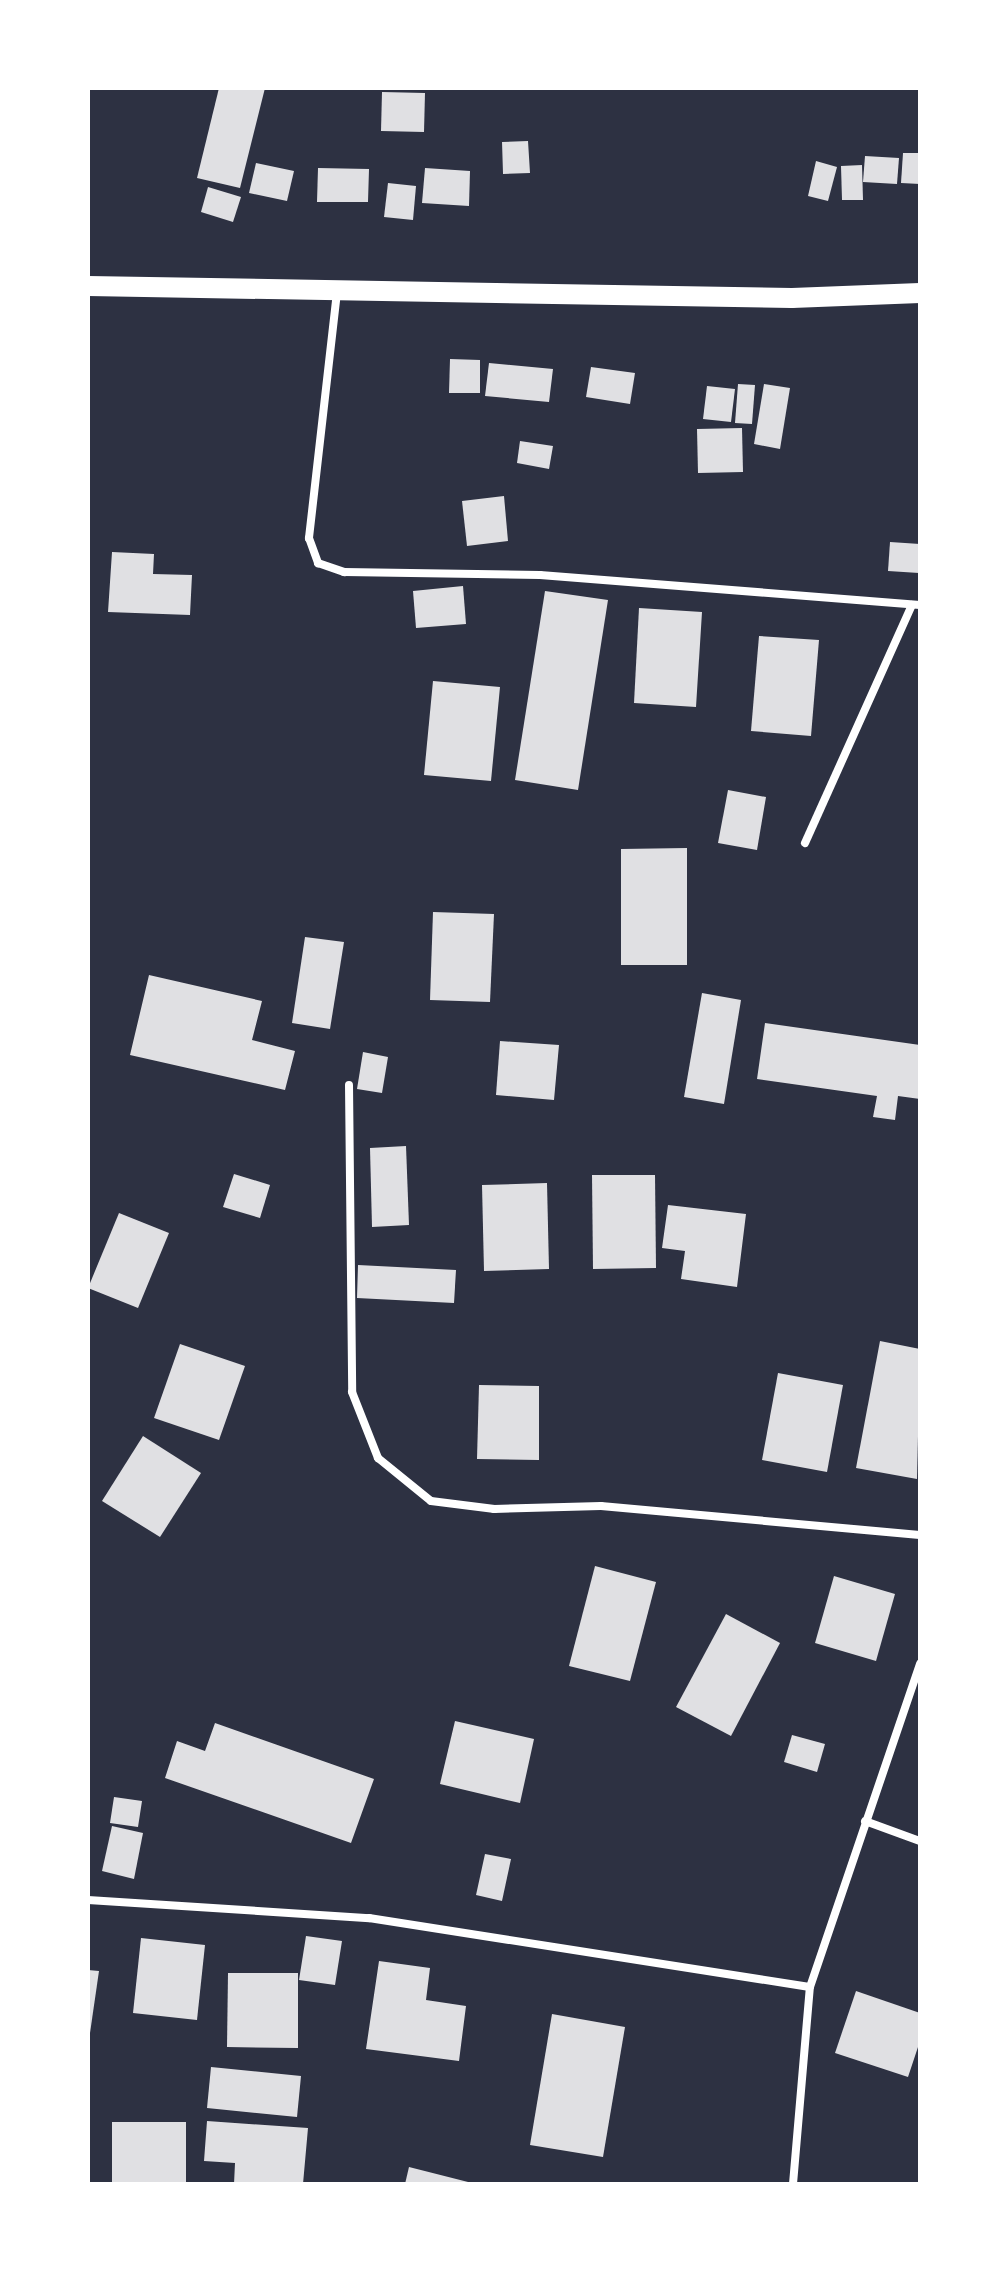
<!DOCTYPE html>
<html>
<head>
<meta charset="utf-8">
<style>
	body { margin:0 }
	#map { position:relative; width:1008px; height:2272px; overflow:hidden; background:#2d3142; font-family:"Crimson Pro",serif }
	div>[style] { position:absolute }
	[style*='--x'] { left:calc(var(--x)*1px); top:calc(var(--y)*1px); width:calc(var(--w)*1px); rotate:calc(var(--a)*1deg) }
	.building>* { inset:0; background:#e0e0e3 }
	.minor>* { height:8px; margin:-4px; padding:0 4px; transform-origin:4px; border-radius:4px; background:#fff }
	.primary>* { height:20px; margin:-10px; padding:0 10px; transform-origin:10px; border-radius:10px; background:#fff }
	span { translate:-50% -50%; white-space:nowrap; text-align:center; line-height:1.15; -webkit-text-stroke:8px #fff; paint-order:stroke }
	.frame { position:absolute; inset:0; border:90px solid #fff; pointer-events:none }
</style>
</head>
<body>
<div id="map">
	<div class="building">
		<i style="clip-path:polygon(219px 88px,265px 88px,240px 188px,197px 178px)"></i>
		<i style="clip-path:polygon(382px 92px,425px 93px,424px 132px,381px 131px)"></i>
		<i style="clip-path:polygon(528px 141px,530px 173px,503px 174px,502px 142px)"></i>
		<i style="clip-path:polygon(903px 153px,920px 153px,920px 184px,901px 183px)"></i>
		<i style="clip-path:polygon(865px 156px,899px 158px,897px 184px,863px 182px)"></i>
		<i style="clip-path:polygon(816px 161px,837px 167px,828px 201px,808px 196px)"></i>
		<i style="clip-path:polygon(256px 163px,294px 171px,287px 201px,249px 193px)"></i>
		<i style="clip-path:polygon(862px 165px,863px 200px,842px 200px,841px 166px)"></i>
		<i style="clip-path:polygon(318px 168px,369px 169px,368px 202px,317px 202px)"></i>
		<i style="clip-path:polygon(425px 168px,470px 171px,469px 206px,422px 203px)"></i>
		<i style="clip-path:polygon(388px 183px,416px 186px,413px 220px,384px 217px)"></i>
		<i style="clip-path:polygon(208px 187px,241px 197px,233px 222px,201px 212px)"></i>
		<i style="clip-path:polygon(450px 359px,480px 360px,480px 393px,449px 393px)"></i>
		<i style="clip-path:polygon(489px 363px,553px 369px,549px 402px,485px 396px)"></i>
		<i style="clip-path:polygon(591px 367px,635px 373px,630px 404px,586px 397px)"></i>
		<i style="clip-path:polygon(738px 384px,755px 385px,752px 424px,735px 423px)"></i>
		<i style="clip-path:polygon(764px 384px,790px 388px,780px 449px,754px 444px)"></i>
		<i style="clip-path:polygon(707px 386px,735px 389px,731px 422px,703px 419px)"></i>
		<i style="clip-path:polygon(742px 428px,743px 472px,698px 473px,697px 429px)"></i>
		<i style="clip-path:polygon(520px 441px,553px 446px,549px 469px,517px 463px)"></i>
		<i style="clip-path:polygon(504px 496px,508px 541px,467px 546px,462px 501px)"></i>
		<i style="clip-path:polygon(890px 542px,920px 544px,919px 573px,888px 571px)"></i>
		<i style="clip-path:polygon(112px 552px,154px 554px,153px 574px,192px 575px,190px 615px,108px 612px)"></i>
		<i style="clip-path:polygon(463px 586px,466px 624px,416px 628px,413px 591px)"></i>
		<i style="clip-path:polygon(545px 591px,608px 600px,578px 790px,515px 780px)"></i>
		<i style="clip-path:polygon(639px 608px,702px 612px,696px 707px,634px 703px)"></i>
		<i style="clip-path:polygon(759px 636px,819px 640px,811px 736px,751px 731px)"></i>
		<i style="clip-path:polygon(433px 681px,500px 687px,491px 781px,424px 775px)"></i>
		<i style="clip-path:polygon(728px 790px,766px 797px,757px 850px,718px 843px)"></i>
		<i style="clip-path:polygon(687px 848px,687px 965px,621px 965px,621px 849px)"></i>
		<i style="clip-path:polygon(433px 912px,494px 914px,490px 1002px,430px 1000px)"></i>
		<i style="clip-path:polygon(305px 937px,344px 942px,330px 1029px,292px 1023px)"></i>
		<i style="clip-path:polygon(149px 975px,262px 1001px,252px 1040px,295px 1051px,285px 1090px,130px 1055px)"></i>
		<i style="clip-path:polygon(702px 993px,741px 1000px,724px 1104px,684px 1097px)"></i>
		<i style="clip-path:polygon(765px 1023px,920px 1045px,920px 1099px,898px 1096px,895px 1120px,873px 1117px,877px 1096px,757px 1079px)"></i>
		<i style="clip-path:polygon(500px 1041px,559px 1045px,554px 1100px,496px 1095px)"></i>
		<i style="clip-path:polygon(363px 1052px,388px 1057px,382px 1093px,357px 1089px)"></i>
		<i style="clip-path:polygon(406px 1146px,409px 1225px,372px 1227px,370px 1148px)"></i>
		<i style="clip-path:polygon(234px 1174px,270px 1185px,260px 1218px,223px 1207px)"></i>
		<i style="clip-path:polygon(592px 1175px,655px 1175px,656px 1268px,593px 1269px)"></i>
		<i style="clip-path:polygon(547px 1183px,549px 1269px,484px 1271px,482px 1185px)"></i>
		<i style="clip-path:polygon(668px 1205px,746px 1214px,737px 1287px,681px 1279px,685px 1251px,662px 1248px)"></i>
		<i style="clip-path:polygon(119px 1213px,169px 1233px,138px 1308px,88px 1288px)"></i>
		<i style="clip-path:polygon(358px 1265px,456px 1270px,454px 1303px,357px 1298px)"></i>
		<i style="clip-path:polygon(880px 1341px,920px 1349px,917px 1479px,856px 1468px)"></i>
		<i style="clip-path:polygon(180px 1344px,245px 1366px,219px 1440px,154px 1418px)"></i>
		<i style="clip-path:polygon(778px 1373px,843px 1385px,827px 1472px,762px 1460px)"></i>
		<i style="clip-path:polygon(479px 1385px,539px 1386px,539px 1460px,477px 1459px)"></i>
		<i style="clip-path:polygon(143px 1436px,201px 1473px,160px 1537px,102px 1501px)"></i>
		<i style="clip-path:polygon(595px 1566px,656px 1582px,630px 1681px,569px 1666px)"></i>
		<i style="clip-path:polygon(834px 1576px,895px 1594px,876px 1661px,815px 1643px)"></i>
		<i style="clip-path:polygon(726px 1614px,780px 1643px,731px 1736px,676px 1707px)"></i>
		<i style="clip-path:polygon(455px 1721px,534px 1739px,520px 1803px,440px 1784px)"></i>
		<i style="clip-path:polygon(215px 1723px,374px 1779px,351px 1843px,165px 1778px,177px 1741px,205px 1751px)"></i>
		<i style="clip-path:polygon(792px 1735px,825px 1744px,817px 1772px,784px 1762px)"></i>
		<i style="clip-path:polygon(114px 1797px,142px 1801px,138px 1827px,110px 1823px)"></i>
		<i style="clip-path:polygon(112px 1826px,143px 1833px,134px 1879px,102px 1871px)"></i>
		<i style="clip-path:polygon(485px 1854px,511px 1859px,502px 1901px,476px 1895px)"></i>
		<i style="clip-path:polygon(306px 1936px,342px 1941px,335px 1985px,299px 1980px)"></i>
		<i style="clip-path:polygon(141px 1938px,205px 1945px,197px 2020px,133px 2013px)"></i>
		<i style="clip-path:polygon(379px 1961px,430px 1968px,426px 2000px,466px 2006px,459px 2061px,366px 2049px)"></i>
		<i style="clip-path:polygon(88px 1970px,99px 1971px,90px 2033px,88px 2032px)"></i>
		<i style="clip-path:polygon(228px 1973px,298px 1973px,298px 2048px,227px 2047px)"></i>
		<i style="clip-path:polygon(856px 1991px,920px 2013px,920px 2041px,908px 2077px,835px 2053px)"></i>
		<i style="clip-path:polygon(552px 2014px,625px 2027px,603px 2157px,530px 2145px)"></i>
		<i style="clip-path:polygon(211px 2067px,301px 2076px,297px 2117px,207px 2108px)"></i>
		<i style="clip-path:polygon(207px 2121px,308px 2128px,303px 2184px,234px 2184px,235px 2163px,204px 2161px)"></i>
		<i style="clip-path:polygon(112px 2122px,186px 2122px,186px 2184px,112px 2184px)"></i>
		<i style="clip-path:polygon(409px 2167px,472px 2183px,472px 2184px,405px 2184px)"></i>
	</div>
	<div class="minor">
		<i style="--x:337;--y:292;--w:248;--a:96.5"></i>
		<i style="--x:309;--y:538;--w:27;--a:70"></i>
		<i style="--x:318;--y:563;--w:28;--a:19"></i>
		<i style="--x:344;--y:572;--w:196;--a:0.9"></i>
		<i style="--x:540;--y:575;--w:381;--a:4.5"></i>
		<i style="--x:805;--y:843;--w:261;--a:-65.8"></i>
		<i style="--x:349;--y:1085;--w:307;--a:89.4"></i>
		<i style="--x:352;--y:1392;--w:71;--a:68.5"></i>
		<i style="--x:378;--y:1458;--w:68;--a:39.1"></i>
		<i style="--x:431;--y:1501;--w:64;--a:7.2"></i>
		<i style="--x:494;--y:1509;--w:107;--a:-1.6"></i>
		<i style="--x:601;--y:1506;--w:320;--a:5.2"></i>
		<i style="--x:865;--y:1821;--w:59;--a:20"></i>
		<i style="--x:88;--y:1900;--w:282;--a:3.7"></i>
		<i style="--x:369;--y:1918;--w:446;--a:8.9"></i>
		<i style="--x:793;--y:2184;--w:198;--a:-85.1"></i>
		<i style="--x:810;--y:1987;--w:342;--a:-71.2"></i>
	</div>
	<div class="primary">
		<i style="--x:88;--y:286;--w:704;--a:0.98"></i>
		<i style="--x:792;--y:298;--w:128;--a:-2.2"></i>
	</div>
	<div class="frame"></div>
</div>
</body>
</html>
